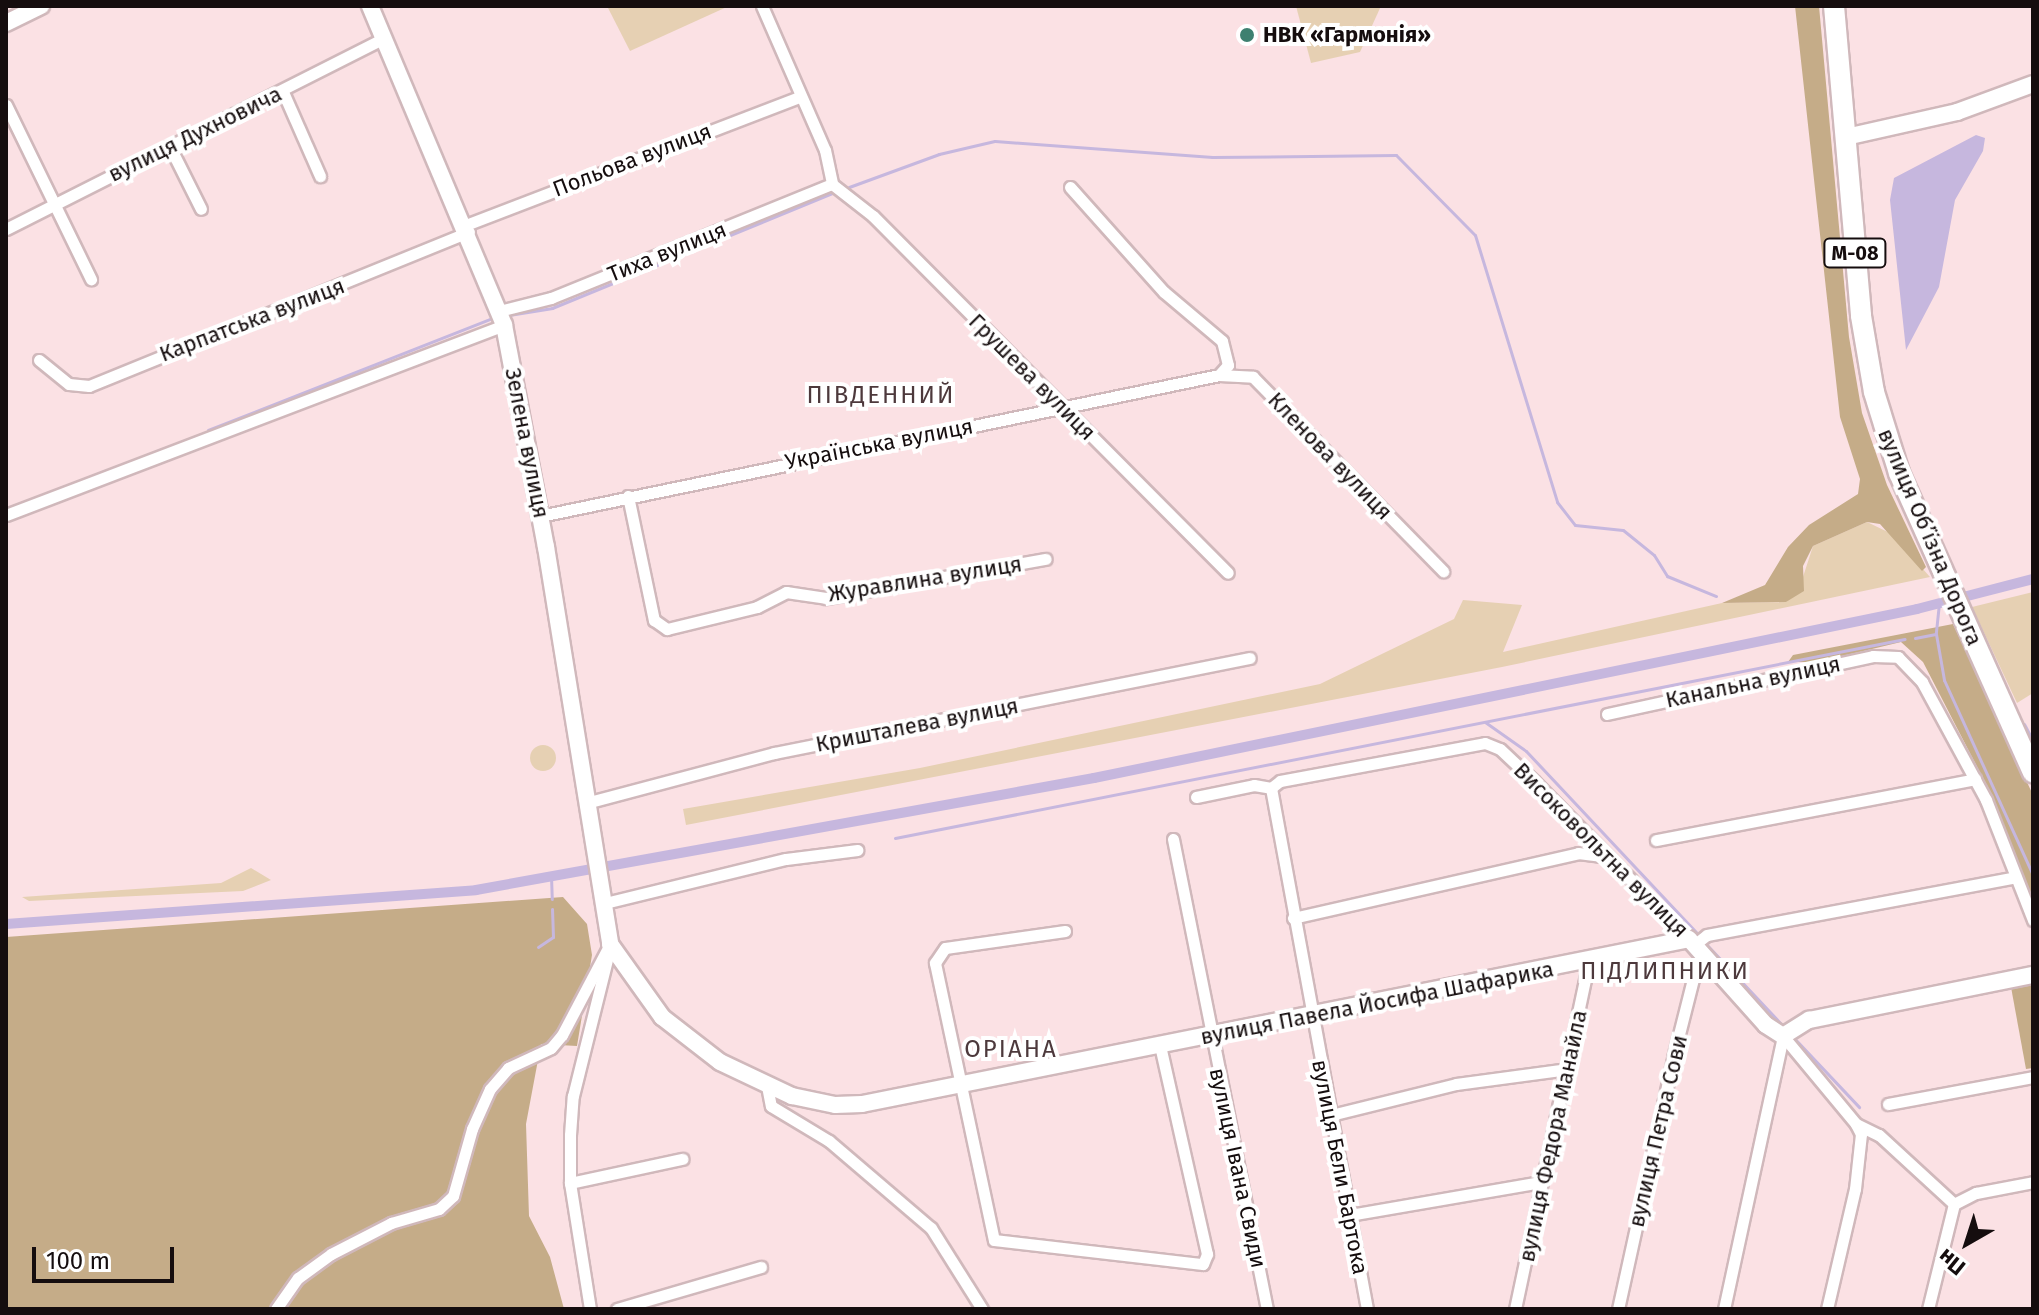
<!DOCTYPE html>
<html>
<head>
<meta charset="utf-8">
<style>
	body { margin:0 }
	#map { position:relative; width:2039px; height:1315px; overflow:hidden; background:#fbe1e4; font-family:"Fira Sans",sans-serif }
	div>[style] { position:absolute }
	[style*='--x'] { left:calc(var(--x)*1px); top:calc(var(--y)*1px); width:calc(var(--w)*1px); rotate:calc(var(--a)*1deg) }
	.green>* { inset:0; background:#e6d0b3 }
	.round { border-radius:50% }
	.forest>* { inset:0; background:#c5ac88 }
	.water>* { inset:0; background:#c6b7de }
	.stream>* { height:3px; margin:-1.5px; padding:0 1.5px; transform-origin:1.5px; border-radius:1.5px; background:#c6b7de }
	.canal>* { height:10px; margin:-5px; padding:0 5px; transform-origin:5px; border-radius:5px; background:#c6b7de }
	.roads { filter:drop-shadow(2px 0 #d0b8bb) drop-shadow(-2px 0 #d0b8bb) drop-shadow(0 2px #d0b8bb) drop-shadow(0 -2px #d0b8bb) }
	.street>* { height:11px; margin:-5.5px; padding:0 5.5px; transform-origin:5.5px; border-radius:5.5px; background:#fff }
	.secondary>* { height:16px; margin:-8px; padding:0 8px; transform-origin:8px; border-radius:8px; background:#fff }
	.highway>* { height:20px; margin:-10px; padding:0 10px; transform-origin:10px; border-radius:10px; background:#fff }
	.dots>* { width:22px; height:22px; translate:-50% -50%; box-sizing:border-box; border:4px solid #fff; border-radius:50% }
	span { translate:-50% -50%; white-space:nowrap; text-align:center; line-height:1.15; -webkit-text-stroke:8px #fff; paint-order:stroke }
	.shield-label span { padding:2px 6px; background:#fff; border:2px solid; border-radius:6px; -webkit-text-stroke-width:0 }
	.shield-label { font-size:20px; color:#150d0e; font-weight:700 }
	.poi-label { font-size:22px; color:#150d0e; font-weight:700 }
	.left { translate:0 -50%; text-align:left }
	.street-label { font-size:22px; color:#150d0e }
	.neighbourhood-label { font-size:24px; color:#4d393c; letter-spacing:2px }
	.frame { position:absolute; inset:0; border:8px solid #150d0e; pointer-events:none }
	.north { position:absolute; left:1927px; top:1203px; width:80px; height:80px; -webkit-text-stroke:6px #fff; paint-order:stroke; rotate:219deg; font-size:22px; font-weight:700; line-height:32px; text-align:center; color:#150d0e }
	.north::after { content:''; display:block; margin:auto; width:28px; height:36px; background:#150d0e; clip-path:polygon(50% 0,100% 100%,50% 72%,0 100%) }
	.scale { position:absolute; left:32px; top:1247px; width:142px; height:36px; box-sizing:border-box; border:4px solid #150d0e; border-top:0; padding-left:10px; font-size:24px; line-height:28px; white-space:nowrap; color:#150d0e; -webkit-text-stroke:6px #fff; paint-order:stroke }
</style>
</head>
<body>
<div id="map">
	<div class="green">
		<i style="clip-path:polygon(607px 6px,729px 6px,630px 51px)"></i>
		<i style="clip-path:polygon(1296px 6px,1381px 6px,1360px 52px,1311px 63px)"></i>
		<i style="clip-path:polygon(1867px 522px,1892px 534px,1930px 577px,1502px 667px,686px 825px,683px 809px,920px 768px,1320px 684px,1454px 619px,1463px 600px,1522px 605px,1503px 652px,1722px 603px,1786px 602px,1802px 580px,1813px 546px)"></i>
		<i style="clip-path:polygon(2033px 592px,2033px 693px,2017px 703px,1972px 607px)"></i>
		<i class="round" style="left:530px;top:745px;width:26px;height:26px"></i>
		<i style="clip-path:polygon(251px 868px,271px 880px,243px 891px,29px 901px,22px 897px,221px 883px)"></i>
	</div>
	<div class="forest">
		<i style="clip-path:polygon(1795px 6px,1819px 6px,1849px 337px,1862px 413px,1887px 485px,1926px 567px,1922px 571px,1880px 524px,1867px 522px,1813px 546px,1803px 566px,1804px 591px,1786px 602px,1722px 603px,1765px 585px,1788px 547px,1809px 525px,1858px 494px,1860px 479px,1840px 417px)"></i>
		<i style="clip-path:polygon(1953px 624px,2033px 795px,2033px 906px,1990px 792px,1923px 662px,1901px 642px,1818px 662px,1788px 662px,1793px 655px)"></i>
		<i style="clip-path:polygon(563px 897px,587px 924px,592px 955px,577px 1046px,541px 1044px,526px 1124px,529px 1216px,550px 1257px,564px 1309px,6px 1309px,6px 937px)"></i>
		<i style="clip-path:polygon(2033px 983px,2033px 1068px,2026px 1069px,2011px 987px)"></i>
	</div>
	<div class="water">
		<i style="clip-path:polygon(1976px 135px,1985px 138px,1983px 151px,1955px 200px,1939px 287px,1906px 350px,1890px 200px,1894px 178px)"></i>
	</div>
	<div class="stream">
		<i style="--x:849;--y:187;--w:96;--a:-20.1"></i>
		<i style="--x:939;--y:154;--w:57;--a:-13.1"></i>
		<i style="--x:995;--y:141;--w:218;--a:4.2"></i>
		<i style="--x:1212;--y:157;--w:184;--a:-0.6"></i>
		<i style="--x:1396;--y:155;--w:112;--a:45.4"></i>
		<i style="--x:1475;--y:235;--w:279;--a:72.9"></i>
		<i style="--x:1557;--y:502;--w:29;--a:52"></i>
		<i style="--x:1575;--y:525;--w:48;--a:5.9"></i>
		<i style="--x:1623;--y:530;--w:40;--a:39"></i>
		<i style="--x:1654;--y:555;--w:25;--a:58"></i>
		<i style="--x:1667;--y:576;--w:53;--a:22.2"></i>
		<i style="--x:509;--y:315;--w:44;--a:-9.2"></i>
		<i style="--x:552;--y:308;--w:304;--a:-22.3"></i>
		<i style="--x:208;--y:430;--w:306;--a:-21.5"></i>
		<i style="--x:1939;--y:603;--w:31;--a:96"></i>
		<i style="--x:1936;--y:634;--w:47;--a:80.1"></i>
		<i style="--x:1944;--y:680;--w:214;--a:65.5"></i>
		<i style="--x:1915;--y:638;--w:21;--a:-11"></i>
		<i style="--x:1485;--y:722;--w:50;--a:35.3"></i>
		<i style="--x:1526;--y:751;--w:250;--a:46.8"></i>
		<i style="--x:2024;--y:724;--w:19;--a:62"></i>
		<i style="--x:895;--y:838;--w:1029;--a:-11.15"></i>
		<i style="--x:551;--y:876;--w:23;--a:88"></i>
		<i style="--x:1707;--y:945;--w:110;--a:46.8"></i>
		<i style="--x:538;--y:947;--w:18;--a:-34"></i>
		<i style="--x:553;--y:937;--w:28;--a:-92"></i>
		<i style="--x:1794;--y:1038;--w:95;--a:46.7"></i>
	</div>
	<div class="canal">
		<i style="--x:6;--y:924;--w:471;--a:-4.1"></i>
		<i style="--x:476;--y:890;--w:628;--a:-10.27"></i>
		<i style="--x:1094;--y:778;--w:840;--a:-11.6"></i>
		<i style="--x:1917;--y:609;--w:120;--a:-14.5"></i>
	</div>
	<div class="roads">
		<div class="street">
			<i style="--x:762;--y:6;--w:157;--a:66.4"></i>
			<i style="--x:825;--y:150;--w:35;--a:78"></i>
			<i style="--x:283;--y:92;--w:92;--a:66.2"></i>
			<i style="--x:6;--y:105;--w:194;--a:64"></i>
			<i style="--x:170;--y:147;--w:69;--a:63.4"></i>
			<i style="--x:832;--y:184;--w:52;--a:38"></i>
			<i style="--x:873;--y:216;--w:503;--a:45.16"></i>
			<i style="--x:1070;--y:187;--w:141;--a:48.2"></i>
			<i style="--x:1164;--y:292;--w:76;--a:40.2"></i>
			<i style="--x:1222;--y:341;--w:25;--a:76"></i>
			<i style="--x:1228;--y:365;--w:13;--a:132"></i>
			<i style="--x:1219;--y:375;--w:34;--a:3"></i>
			<i style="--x:1253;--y:377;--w:272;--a:45.6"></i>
			<i style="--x:466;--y:225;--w:358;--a:-21"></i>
			<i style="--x:6;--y:229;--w:424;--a:-26.8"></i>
			<i style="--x:499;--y:311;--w:54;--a:-14"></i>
			<i style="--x:551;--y:298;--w:303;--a:-22.1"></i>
			<i style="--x:39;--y:360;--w:38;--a:39"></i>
			<i style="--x:69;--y:384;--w:20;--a:6"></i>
			<i style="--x:89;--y:386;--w:410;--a:-22.1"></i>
			<i style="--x:628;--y:496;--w:127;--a:78.2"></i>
			<i style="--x:654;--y:620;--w:16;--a:35"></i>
			<i style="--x:667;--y:629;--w:93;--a:-13.7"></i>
			<i style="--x:757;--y:607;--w:33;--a:-27"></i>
			<i style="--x:786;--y:592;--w:40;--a:8.5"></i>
			<i style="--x:826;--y:598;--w:223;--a:-10.1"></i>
			<i style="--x:6;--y:515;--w:533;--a:-20.88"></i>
			<i style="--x:540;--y:516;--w:693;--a:-11.73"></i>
			<i style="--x:1607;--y:714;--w:272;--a:-12.3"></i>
			<i style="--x:1873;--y:656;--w:25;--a:2"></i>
			<i style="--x:1898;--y:657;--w:35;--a:46"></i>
			<i style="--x:1922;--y:682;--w:134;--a:61.5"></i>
			<i style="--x:1986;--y:800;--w:129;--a:68.6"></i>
			<i style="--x:1271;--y:788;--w:530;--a:79.56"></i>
			<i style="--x:1196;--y:797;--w:59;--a:-11.7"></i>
			<i style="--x:1254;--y:785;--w:17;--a:10"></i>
			<i style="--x:1271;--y:788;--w:11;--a:-38"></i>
			<i style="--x:1280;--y:781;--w:208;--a:-10.5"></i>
			<i style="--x:1485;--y:743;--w:16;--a:22"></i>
			<i style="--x:1500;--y:749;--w:47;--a:43.3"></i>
			<i style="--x:1534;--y:781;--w:221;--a:45.5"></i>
			<i style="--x:586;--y:803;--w:195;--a:-14.9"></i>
			<i style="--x:774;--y:753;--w:485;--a:-11.3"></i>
			<i style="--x:1173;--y:839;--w:479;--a:78.7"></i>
			<i style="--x:1656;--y:840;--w:325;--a:-10.8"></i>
			<i style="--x:605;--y:903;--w:186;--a:-13.7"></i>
			<i style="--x:786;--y:859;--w:72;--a:-7.2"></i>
			<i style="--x:1293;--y:918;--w:292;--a:-12.8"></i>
			<i style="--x:1578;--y:853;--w:26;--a:7"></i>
			<i style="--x:1065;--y:931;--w:121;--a:171.9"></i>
			<i style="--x:945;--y:948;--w:18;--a:124"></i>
			<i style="--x:935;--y:963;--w:283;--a:78"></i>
			<i style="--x:994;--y:1240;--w:210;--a:6.6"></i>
			<i style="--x:1203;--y:1264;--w:11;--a:-68"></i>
			<i style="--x:1207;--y:1254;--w:213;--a:-102.7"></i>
			<i style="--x:1694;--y:945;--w:16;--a:-38"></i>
			<i style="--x:1707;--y:935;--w:311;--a:-10.6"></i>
			<i style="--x:767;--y:1086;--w:20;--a:79"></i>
			<i style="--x:771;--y:1106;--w:68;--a:31.1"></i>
			<i style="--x:829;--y:1141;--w:134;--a:40.5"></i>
			<i style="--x:931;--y:1228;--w:96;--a:57.8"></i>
			<i style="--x:1888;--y:1104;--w:147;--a:-10.5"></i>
			<i style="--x:1331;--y:1115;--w:129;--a:-13.9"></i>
			<i style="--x:1456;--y:1084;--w:113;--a:-7.6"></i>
			<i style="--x:570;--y:1183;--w:115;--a:-12.1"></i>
			<i style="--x:1350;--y:1215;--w:194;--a:-9.8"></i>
			<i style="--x:276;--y:1309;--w:38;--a:-55"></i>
			<i style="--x:298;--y:1278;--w:41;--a:-36"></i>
			<i style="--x:331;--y:1254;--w:68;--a:-27.3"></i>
			<i style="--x:391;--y:1223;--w:50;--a:-16.3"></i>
			<i style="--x:439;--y:1209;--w:19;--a:-43"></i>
			<i style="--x:453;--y:1196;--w:70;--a:-74.2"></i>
			<i style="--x:472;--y:1129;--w:44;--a:-65.8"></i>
			<i style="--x:490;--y:1089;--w:28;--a:-49"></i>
			<i style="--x:508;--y:1068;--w:47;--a:-24.9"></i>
			<i style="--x:551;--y:1048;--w:17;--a:-50"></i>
			<i style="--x:562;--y:1035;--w:103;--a:-62.2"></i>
			<i style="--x:590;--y:1309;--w:128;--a:-99"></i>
			<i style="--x:570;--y:1183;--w:48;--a:-90"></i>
			<i style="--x:570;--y:1135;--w:39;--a:-86"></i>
			<i style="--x:573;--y:1096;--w:144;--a:-76"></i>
			<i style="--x:617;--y:1309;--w:150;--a:-16.3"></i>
			<i style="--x:1515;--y:1309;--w:355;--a:-78"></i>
			<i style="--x:1618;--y:1309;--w:257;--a:-77.6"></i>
			<i style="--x:1673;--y:1058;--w:86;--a:-75.8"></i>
			<i style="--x:1694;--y:975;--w:22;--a:-63"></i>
			<i style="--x:1724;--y:1309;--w:279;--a:-77.8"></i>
			<i style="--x:1783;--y:1036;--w:114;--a:50.3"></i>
			<i style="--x:1856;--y:1124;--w:25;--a:26"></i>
			<i style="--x:1879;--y:1135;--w:102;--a:42.6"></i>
			<i style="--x:1827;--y:1309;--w:123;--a:-76.9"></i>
			<i style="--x:1855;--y:1189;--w:55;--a:-83.8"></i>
			<i style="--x:1861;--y:1134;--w:11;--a:-117"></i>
			<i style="--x:1928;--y:1309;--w:108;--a:-76.1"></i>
			<i style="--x:1954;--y:1204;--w:25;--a:-27"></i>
			<i style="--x:1976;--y:1193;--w:58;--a:-10.9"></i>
		</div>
		<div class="secondary">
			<i style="--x:370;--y:6;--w:346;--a:67.2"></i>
			<i style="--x:504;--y:325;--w:226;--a:79.3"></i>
			<i style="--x:546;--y:547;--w:402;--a:80.8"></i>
			<i style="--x:610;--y:944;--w:90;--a:54.5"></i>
			<i style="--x:662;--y:1017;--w:73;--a:37.8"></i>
			<i style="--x:720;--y:1062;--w:80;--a:25.3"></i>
			<i style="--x:792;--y:1096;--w:44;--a:11.8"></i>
			<i style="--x:835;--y:1105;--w:27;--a:-2"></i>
			<i style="--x:862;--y:1104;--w:843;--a:-11.28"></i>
			<i style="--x:1689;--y:939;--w:115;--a:48.2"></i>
			<i style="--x:1766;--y:1025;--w:20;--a:33"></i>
			<i style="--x:1783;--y:1036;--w:31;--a:-32"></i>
			<i style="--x:1809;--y:1020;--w:228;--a:-11.4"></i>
			<i style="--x:6;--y:23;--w:39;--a:-26"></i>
			<i style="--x:1846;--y:137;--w:114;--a:-12.7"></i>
			<i style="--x:1957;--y:112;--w:81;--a:-20.2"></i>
		</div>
		<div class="highway">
			<i style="--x:1834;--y:6;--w:311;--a:85"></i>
			<i style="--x:1861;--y:316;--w:77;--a:80.3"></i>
			<i style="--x:1874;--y:392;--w:85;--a:72.8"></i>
			<i style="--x:1899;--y:473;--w:328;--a:65.9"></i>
		</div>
	</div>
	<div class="dots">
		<i style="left:1247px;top:35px;background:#3e8070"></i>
	</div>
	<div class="shield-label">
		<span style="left:1855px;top:253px">М-08</span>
	</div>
	<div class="poi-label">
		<span class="left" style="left:1263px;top:35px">НВК «Гармонія»</span>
	</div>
	<div class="street-label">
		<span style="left:195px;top:134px;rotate:-26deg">вулиця Духновича</span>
		<span style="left:632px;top:160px;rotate:-21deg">Польова вулиця</span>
		<span style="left:667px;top:252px;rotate:-22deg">Тиха вулиця</span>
		<span style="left:252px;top:320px;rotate:-21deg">Карпатська вулиця</span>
		<span style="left:1032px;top:377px;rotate:45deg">Грушева вулиця</span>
		<span style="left:527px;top:443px;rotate:79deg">Зелена вулиця</span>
		<span style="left:879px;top:444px;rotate:-11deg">Українська вулиця</span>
		<span style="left:1330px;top:456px;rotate:46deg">Кленова вулиця</span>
		<span style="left:1930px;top:537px;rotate:67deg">вулиця Обʼїзна Дорога</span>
		<span style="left:925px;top:579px;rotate:-9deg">Журавлина вулиця</span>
		<span style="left:1753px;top:682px;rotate:-12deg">Канальна вулиця</span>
		<span style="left:917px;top:725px;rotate:-11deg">Кришталева вулиця</span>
		<span style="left:1601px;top:850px;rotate:45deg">Високовольтна вулиця</span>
		<span style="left:1377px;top:1003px;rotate:-11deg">вулиця Павела Йосифа Шафарика</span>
		<span style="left:1658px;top:1131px;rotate:-77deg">вулиця Петра Сови</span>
		<span style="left:1553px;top:1136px;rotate:-78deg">вулиця Федора Манайла</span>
		<span style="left:1340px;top:1167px;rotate:79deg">вулиця Бели Бартока</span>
		<span style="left:1238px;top:1168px;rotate:78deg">вулиця Івана Свиди</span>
	</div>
	<div class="neighbourhood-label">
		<span style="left:881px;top:396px">ПІВДЕННИЙ</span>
		<span style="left:1665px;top:972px">ПІДЛИПНИКИ</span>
		<span style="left:1011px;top:1050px">ОРІАНА</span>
	</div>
	<div class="frame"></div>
	<div class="north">Пн</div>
	<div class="scale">100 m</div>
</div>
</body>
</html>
